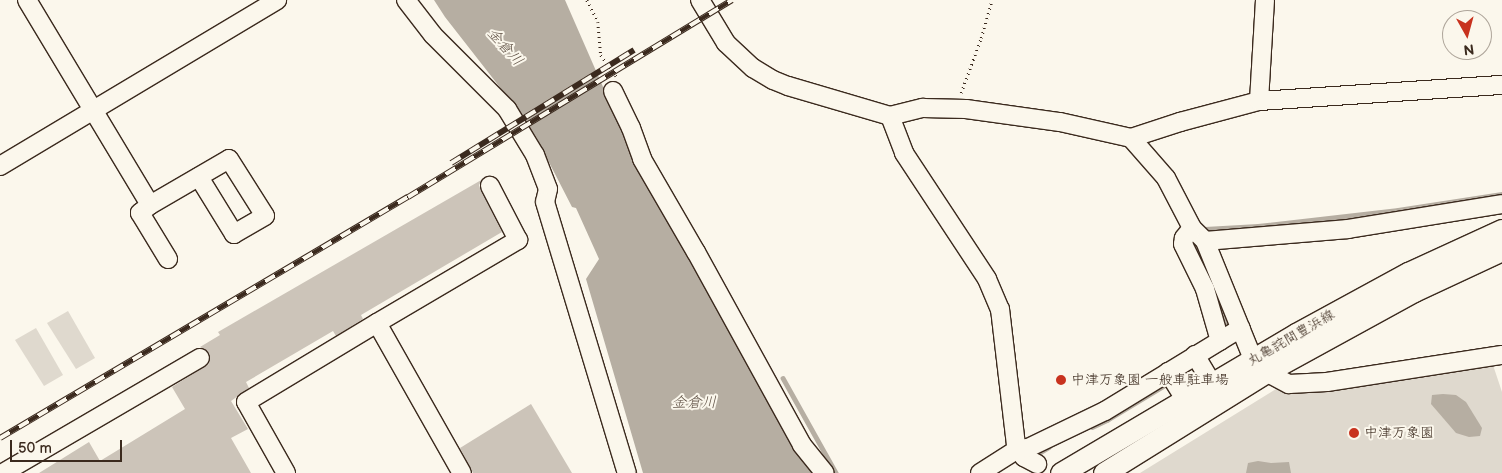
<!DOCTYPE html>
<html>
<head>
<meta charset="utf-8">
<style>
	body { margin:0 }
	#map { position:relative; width:1502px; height:473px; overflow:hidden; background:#fbf7ec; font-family:"Balsamiq Sans","Klee One",sans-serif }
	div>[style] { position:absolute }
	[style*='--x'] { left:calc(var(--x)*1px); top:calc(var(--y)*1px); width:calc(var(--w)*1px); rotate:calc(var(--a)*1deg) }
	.green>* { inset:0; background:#dfd9ce }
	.water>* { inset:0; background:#b6aea2 }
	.stream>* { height:4.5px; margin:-2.25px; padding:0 2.25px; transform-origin:2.25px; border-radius:2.25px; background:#b6aea2 }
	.building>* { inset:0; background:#ccc4b9 }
	.path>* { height:2.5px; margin-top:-1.25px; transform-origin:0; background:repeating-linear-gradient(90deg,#3b2a1e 0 1px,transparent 0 5px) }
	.roads { filter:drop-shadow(1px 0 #3b2a1e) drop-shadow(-1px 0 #3b2a1e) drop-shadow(0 1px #3b2a1e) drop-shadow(0 -1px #3b2a1e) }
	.minor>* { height:18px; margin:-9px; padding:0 9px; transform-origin:9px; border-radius:9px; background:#fbf7ec }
	.major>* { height:21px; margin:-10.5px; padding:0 10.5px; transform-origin:10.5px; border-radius:10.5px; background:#fbf7ec }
	.rail>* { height:5.5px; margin-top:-2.75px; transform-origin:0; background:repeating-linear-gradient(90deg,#fbf7ec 0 11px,#3b2a1e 0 22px); box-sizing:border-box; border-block:1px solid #3b2a1e }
	.dots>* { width:14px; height:14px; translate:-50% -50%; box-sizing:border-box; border:2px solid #fbf7ec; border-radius:50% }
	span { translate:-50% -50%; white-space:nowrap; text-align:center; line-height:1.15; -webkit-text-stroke:4px #fbf7ec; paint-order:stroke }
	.street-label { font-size:14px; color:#3b2a1e }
	.poi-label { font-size:14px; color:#3b2a1e }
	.left { translate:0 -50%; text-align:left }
	.water-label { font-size:15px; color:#605246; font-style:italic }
	.north { position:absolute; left:1442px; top:10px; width:50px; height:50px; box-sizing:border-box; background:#fbf7ec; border:1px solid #aea59a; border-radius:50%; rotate:173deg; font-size:14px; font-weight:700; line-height:20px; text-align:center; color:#3b2a1e }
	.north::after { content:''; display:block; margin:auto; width:18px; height:22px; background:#c8321e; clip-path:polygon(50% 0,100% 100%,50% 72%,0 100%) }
	.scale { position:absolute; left:10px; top:440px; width:112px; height:22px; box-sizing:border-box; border:2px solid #3b2a1e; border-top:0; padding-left:6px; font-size:15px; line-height:18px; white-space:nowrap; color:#3b2a1e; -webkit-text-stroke:4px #fbf7ec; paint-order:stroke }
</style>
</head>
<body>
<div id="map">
	<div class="green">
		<i style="clip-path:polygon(68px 311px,95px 358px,76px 369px,47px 323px)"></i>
		<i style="clip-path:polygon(36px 328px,63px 375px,44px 386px,15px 340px)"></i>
		<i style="clip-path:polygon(1493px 365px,1502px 392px,1502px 473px,1140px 473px,1276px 389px,1356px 386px)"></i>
	</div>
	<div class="water">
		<i style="clip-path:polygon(434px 0,565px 0,607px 96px,800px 456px,813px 473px,643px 473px,586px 279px,599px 259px,576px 208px,572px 207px,536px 137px,513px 104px,445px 17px)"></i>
		<i style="clip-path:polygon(1443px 394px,1456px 395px,1466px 402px,1482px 428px,1480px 436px,1469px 437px,1456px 433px,1431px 404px,1432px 395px)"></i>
		<i style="clip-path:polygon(1258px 461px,1271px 463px,1289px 462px,1291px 473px,1246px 473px,1248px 463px)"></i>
	</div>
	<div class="stream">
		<i style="--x:1203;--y:233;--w:4;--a:-63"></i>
		<i style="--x:1205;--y:229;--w:53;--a:-3.2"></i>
		<i style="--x:1258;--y:226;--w:141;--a:-6.5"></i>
		<i style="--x:1398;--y:210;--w:105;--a:-8.7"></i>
		<i style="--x:1219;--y:307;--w:27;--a:70"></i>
		<i style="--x:783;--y:378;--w:109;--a:60.8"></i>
		<i style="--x:1092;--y:427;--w:17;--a:-25"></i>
		<i style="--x:1107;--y:420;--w:74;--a:-31.1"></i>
		<i style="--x:1034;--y:456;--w:17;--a:-31"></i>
	</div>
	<div class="building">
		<i style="clip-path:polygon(483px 179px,479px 185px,481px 191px,502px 232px,361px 315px,363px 319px,336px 336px,333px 331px,246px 382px,249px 388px,231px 401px,248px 429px,231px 438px,251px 473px,39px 473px,89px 442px,100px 461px,185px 409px,172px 387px,209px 364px,209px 353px,200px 347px,220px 335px,218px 332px)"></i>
		<i style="clip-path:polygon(531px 404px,572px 473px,473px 473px,460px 448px)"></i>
	</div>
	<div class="path">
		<i style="--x:587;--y:0;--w:25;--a:63"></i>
		<i style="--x:598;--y:22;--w:33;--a:85"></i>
		<i style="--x:601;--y:55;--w:26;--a:54"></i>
		<i style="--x:961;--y:93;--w:59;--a:-70"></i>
		<i style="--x:981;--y:38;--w:40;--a:-74"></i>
	</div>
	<div class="roads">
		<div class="minor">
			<i style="--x:27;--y:0;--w:239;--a:59"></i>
			<i style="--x:406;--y:0;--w:44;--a:52.4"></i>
			<i style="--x:433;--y:35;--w:105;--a:45"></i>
			<i style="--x:507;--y:109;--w:54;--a:58.7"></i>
			<i style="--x:535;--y:155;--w:36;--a:69"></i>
			<i style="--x:548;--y:189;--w:13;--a:103"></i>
			<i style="--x:545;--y:202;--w:283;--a:73.2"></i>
			<i style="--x:700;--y:0;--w:50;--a:58.8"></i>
			<i style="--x:726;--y:43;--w:37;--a:43"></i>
			<i style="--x:753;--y:68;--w:23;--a:31"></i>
			<i style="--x:773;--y:80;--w:16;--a:22"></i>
			<i style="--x:788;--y:86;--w:106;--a:16.4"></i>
			<i style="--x:890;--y:116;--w:34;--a:-14"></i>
			<i style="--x:923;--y:108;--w:43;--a:1.3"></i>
			<i style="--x:966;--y:109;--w:95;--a:7.9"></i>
			<i style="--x:1060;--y:122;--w:73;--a:12.7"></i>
			<i style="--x:1131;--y:138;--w:53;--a:48.8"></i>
			<i style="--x:1166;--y:178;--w:56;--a:62.5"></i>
			<i style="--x:1192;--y:228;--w:18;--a:45"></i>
			<i style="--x:1205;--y:241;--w:127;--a:67.9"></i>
			<i style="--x:1253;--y:359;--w:18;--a:45"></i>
			<i style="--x:1266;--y:372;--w:26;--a:28"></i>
			<i style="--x:1289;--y:384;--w:38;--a:-3"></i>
			<i style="--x:1327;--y:382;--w:177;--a:-8.8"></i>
			<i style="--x:613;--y:91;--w:41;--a:64.1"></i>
			<i style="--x:631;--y:128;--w:33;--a:70"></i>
			<i style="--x:642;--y:159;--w:108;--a:59.9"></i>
			<i style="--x:696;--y:252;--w:220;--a:61.2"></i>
			<i style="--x:802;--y:445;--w:36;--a:51"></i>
			<i style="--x:1259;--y:101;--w:101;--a:-86.6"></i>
			<i style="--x:890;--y:116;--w:40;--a:69"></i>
			<i style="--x:904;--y:153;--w:151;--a:56.6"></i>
			<i style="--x:987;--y:279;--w:33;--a:67"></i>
			<i style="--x:1000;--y:309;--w:138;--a:83.3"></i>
			<i style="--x:1016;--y:446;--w:14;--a:54"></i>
			<i style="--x:1024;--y:457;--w:15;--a:28"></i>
			<i style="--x:1131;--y:138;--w:52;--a:-18.1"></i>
			<i style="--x:1180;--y:122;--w:82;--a:-14.9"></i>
			<i style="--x:1259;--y:101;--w:244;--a:-3.8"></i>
			<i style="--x:0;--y:166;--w:323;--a:-30.9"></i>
			<i style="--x:1192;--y:228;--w:13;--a:129"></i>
			<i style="--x:1184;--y:238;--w:6;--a:99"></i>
			<i style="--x:1183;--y:244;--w:50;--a:63.9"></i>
			<i style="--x:1205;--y:289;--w:54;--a:73.9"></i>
			<i style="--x:1205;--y:241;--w:144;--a:-4.8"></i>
			<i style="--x:1348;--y:229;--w:156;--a:-9.2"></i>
			<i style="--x:168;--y:259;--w:54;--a:-121.3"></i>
			<i style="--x:140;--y:213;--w:13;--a:-39"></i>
			<i style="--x:150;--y:205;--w:91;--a:-30.2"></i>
			<i style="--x:229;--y:159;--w:67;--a:57.7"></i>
			<i style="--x:265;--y:216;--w:36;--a:150"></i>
			<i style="--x:234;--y:234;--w:67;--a:-121.6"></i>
			<i style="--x:377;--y:323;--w:164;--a:-30.5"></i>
			<i style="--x:518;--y:240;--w:61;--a:-117.4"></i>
			<i style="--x:1195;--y:355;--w:33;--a:59"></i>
			<i style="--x:1168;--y:372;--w:32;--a:58"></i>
			<i style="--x:3;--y:473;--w:228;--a:-30.3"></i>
			<i style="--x:286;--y:473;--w:81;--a:-119.4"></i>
			<i style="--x:246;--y:402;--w:153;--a:-31.1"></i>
			<i style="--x:377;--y:323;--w:172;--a:60.5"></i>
			<i style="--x:980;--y:473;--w:45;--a:-32.3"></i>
			<i style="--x:1018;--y:449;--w:10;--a:-6"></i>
			<i style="--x:1028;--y:448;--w:85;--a:-25.7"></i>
			<i style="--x:1105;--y:411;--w:159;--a:-31.4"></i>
		</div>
		<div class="major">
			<i style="--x:1061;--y:473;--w:273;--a:-30.6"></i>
			<i style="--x:1296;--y:334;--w:128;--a:-28.6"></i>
			<i style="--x:1408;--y:273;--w:103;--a:-24.6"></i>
			<i style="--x:1104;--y:473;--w:191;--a:-31.9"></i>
			<i style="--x:1266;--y:372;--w:169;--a:-28.7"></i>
			<i style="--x:1414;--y:291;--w:97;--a:-25"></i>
		</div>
	</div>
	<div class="rail">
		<i style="--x:451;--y:163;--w:215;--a:-31.7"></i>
		<i style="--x:0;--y:438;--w:474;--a:-30.6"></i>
		<i style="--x:408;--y:197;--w:379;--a:-31.3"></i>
	</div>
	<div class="dots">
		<i style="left:1061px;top:380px;background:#c8321e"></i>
		<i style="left:1354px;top:433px;background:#c8321e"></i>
	</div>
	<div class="street-label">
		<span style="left:1291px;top:338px;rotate:-30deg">丸亀詫間豊浜線</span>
	</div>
	<div class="poi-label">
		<span class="left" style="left:1071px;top:380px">中津万象園 一般車駐車場</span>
		<span class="left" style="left:1364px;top:433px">中津万象園</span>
	</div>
	<div class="water-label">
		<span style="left:505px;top:47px;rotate:48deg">金倉川</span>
		<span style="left:694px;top:403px">金倉川</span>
	</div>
	<div class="north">N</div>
	<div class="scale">50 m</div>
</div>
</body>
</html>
